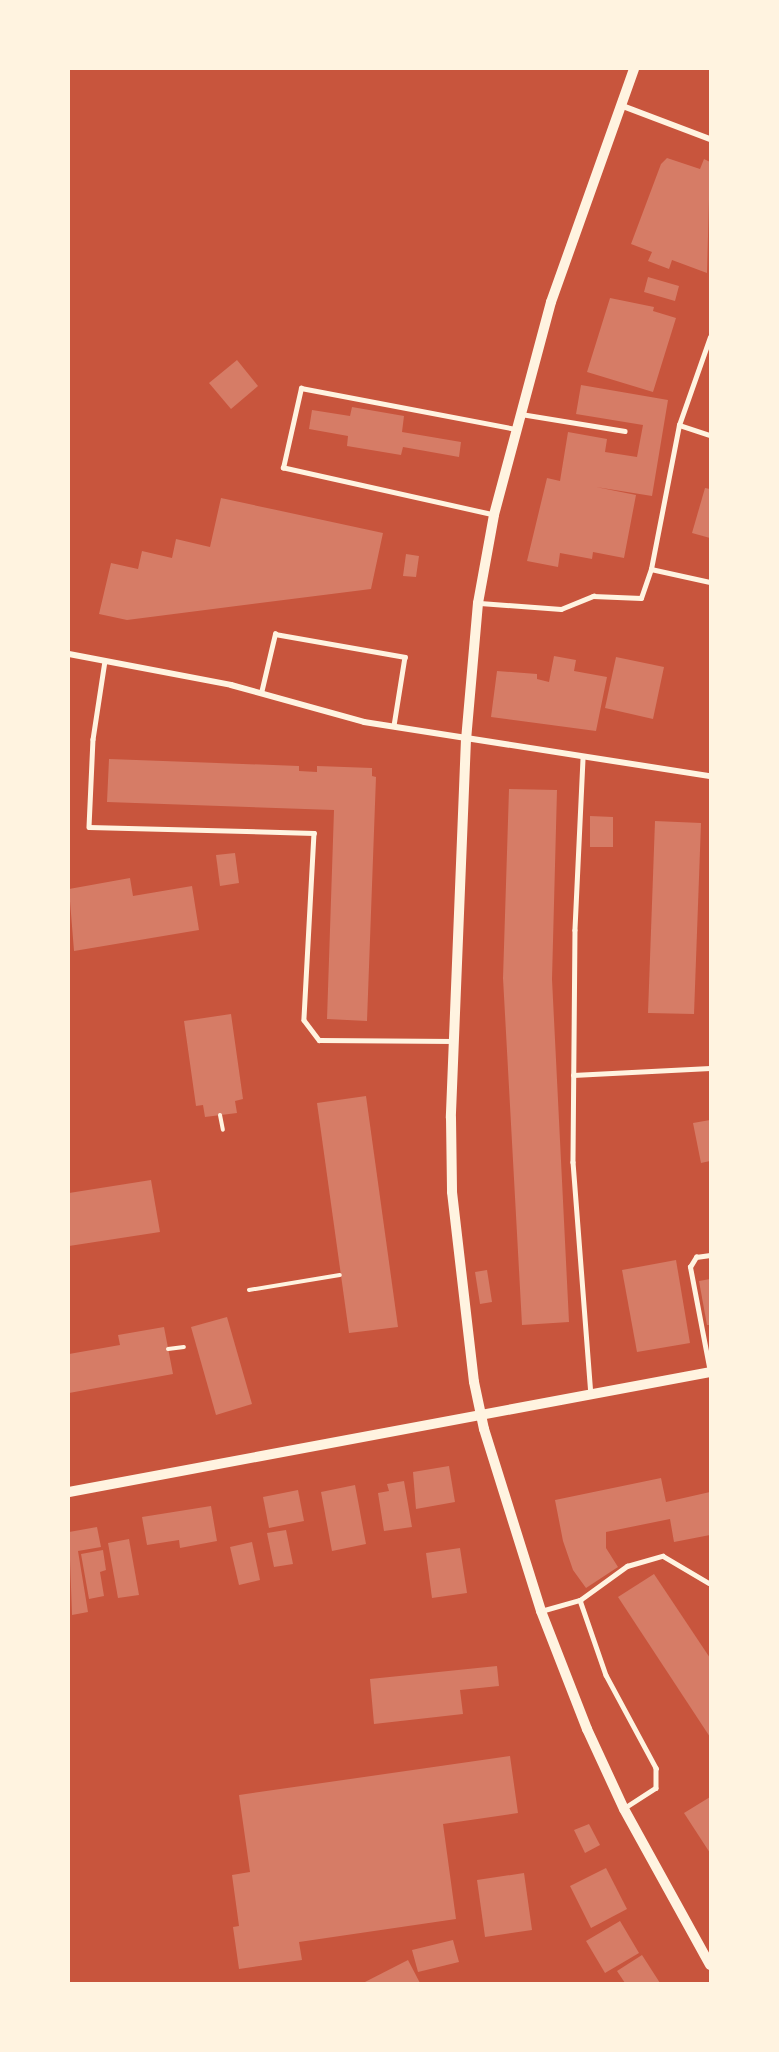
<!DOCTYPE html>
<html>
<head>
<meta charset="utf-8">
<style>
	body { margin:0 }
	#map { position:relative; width:779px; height:2052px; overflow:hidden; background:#c8553d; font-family:"Nunito Sans",sans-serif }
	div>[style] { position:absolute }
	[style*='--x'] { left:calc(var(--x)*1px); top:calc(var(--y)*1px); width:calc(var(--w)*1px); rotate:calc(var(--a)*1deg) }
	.building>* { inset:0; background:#d67c66 }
	.path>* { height:4px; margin:-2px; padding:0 2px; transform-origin:2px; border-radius:2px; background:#fff3e0 }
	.service>* { height:4.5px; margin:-2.25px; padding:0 2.25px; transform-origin:2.25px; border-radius:2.25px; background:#fff3e0 }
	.minor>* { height:6px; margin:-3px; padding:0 3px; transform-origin:3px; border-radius:3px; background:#fff3e0 }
	.tertiary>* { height:10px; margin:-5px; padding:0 5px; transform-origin:5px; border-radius:5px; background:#fff3e0 }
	span { translate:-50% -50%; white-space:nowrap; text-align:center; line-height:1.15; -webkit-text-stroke:5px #fff3e0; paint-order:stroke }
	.frame { position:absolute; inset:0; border:70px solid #fff3e0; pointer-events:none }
</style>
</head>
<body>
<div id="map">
	<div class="building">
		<i style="clip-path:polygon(667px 158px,700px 169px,704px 159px,710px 162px,707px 273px,672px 260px,669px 269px,648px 261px,652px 252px,631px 244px,661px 164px)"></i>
		<i style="clip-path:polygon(648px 277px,679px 286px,675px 301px,644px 292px)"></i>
		<i style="clip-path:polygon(610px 298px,654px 307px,653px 311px,676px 318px,653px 392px,587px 372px)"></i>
		<i style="clip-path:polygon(237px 360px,258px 386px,231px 409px,209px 383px)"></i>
		<i style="clip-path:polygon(581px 385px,668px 400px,652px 496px,596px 487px,636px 495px,624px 558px,593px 552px,592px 559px,560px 553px,558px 567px,527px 561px,547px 478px,560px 481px,568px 432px,607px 439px,605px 452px,637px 457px,643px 425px,576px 414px)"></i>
		<i style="clip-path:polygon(352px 407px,404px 416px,402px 432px,461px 442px,459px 457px,403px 447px,401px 455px,347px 446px,348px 436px,309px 429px,312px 410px,350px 416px)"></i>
		<i style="clip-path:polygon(705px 488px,710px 489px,710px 538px,692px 533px)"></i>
		<i style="clip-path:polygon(221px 498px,383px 533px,371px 589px,127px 620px,99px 614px,111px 563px,138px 569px,142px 551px,172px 558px,176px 539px,210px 547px)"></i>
		<i style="clip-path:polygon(406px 554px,419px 556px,416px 577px,403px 576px)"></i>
		<i style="clip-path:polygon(554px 656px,576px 660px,574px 671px,607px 677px,596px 731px,491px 717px,497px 671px,537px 674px,537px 679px,549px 682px)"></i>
		<i style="clip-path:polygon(616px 657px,664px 667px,653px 719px,605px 708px)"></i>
		<i style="clip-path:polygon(109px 759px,299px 766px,299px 771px,317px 772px,317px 766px,372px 768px,372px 776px,376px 777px,367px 1021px,327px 1019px,334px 810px,107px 802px)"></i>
		<i style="clip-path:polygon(509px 789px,557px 790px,552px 979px,569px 1322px,522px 1325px,503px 978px)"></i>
		<i style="clip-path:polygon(590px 816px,613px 817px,613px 847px,590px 847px)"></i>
		<i style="clip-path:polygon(655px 821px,701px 823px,694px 1014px,648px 1013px)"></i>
		<i style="clip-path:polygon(235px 853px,239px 883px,220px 886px,216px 855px)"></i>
		<i style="clip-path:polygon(130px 878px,133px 896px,192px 886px,199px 930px,74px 951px,69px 889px)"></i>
		<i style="clip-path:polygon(231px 1014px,243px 1099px,235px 1101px,237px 1113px,205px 1117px,203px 1105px,196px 1106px,184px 1021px)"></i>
		<i style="clip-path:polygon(366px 1096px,398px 1327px,349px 1333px,317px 1103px)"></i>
		<i style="clip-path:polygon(710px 1120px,710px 1161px,701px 1163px,693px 1123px)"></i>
		<i style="clip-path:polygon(151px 1180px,160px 1232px,69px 1246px,69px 1193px)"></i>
		<i style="clip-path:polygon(676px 1260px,690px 1343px,637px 1352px,622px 1270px)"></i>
		<i style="clip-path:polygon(487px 1270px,492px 1302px,480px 1304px,475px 1272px)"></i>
		<i style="clip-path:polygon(710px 1279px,710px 1325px,707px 1325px,699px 1281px)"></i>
		<i style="clip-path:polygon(227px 1317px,252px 1404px,216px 1415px,191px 1327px)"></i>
		<i style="clip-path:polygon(164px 1327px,173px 1374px,69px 1393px,69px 1354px,120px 1345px,118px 1335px)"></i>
		<i style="clip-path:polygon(449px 1466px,455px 1502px,416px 1509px,413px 1472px)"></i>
		<i style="clip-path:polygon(661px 1478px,666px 1502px,710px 1492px,710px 1535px,674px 1542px,670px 1519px,606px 1532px,606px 1548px,618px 1567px,586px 1588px,573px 1570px,563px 1541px,555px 1500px)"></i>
		<i style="clip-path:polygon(404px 1481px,412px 1527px,384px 1531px,378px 1493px,389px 1491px,387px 1484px)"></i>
		<i style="clip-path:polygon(355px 1485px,366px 1544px,332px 1551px,321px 1492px)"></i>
		<i style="clip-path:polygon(298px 1490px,304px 1521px,269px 1528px,263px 1497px)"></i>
		<i style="clip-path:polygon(211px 1506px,217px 1541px,180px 1548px,179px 1540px,147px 1545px,142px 1517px)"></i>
		<i style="clip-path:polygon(97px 1527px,101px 1547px,78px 1551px,88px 1612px,72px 1615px,69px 1532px)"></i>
		<i style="clip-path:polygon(286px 1530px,293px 1564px,274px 1567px,267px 1533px)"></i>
		<i style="clip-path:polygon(129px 1539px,139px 1595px,118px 1598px,108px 1543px)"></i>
		<i style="clip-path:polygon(252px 1542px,260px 1580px,239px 1585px,230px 1547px)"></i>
		<i style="clip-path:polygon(460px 1548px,467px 1593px,432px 1598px,426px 1553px)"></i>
		<i style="clip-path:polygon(103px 1550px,106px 1570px,100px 1572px,104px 1596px,89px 1599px,81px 1554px)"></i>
		<i style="clip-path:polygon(654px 1574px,710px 1658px,710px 1737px,618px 1597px)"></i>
		<i style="clip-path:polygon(497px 1666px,499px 1686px,460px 1690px,463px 1714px,374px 1724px,370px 1679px)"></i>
		<i style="clip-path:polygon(510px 1756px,518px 1813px,443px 1824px,456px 1919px,299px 1942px,302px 1960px,239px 1969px,233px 1927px,239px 1926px,232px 1875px,250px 1872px,239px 1795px)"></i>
		<i style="clip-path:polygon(710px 1797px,710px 1853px,684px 1813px)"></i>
		<i style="clip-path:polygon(589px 1824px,600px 1845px,585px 1853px,574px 1830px)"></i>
		<i style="clip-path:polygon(606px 1868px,627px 1909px,591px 1928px,570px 1886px)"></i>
		<i style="clip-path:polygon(524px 1873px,532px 1930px,485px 1937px,477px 1880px)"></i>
		<i style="clip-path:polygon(620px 1921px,639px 1953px,605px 1973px,586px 1941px)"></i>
		<i style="clip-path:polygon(453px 1940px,459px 1962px,418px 1972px,412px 1950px)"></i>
		<i style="clip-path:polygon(642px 1955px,660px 1983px,625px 1983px,617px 1971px)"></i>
		<i style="clip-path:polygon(408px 1960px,420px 1983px,363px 1983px)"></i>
	</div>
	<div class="path">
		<i style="--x:220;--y:1115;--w:15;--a:79"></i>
		<i style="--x:249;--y:1290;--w:92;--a:-9.4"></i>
		<i style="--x:168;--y:1349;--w:16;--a:-7"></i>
	</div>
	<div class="service">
		<i style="--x:521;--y:414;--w:105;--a:9.3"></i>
		<i style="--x:679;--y:425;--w:33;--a:18"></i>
		<i style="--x:494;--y:515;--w:216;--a:-167.4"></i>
		<i style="--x:283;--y:468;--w:82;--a:-77.3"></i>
		<i style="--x:301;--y:388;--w:219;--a:10.8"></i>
		<i style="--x:651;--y:569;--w:60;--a:12.4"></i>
		<i style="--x:480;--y:603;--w:81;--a:4.2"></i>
		<i style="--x:561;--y:609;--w:35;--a:-22"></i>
		<i style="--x:593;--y:596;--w:48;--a:2.4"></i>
		<i style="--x:641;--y:598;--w:31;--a:-71"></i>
		<i style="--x:651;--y:569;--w:147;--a:-79"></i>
		<i style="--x:679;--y:425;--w:93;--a:-70.6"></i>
		<i style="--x:105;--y:661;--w:79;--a:98.7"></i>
		<i style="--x:93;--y:739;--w:88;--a:92.6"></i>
		<i style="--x:89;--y:827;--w:225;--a:1.5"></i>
		<i style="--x:314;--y:833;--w:187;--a:93.1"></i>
		<i style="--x:304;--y:1020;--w:25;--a:53"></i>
		<i style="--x:319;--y:1040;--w:135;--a:0.4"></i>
		<i style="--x:261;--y:693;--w:61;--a:-76.7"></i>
		<i style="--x:275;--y:634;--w:132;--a:10"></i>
		<i style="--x:405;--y:657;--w:70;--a:99.1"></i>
		<i style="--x:583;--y:759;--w:171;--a:92.7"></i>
		<i style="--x:575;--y:930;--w:232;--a:90.5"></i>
		<i style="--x:573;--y:1162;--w:233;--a:85.6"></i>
		<i style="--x:573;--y:1075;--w:137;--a:-2.9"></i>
		<i style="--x:710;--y:1372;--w:107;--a:-100.8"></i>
		<i style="--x:690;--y:1267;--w:12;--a:-59"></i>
		<i style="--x:696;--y:1257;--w:14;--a:-8"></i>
		<i style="--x:580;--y:1600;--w:79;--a:70.9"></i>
		<i style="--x:606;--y:1675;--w:106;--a:61.7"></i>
		<i style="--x:656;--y:1768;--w:20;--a:90"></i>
		<i style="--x:656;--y:1788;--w:38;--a:147"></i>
		<i style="--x:541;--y:1611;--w:41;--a:-15.8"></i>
		<i style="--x:580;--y:1600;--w:58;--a:-35.9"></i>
		<i style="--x:627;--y:1566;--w:37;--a:-16"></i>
		<i style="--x:663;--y:1556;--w:53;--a:30.4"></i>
	</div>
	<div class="minor">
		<i style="--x:620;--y:105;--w:96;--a:20.7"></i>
		<i style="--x:69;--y:654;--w:165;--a:10.8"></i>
		<i style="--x:231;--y:685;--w:138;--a:15.5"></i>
		<i style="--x:364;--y:722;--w:350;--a:8.9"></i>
	</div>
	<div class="tertiary">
		<i style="--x:634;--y:69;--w:247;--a:109.6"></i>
		<i style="--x:551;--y:302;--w:220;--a:105"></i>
		<i style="--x:494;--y:515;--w:89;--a:100.3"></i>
		<i style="--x:478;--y:603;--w:137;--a:95"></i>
		<i style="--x:466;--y:739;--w:379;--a:92.3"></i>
		<i style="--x:451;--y:1118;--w:74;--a:89.2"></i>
		<i style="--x:452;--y:1192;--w:191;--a:83.4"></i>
		<i style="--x:474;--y:1382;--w:48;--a:78"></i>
		<i style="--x:484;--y:1429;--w:191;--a:72.6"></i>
		<i style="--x:541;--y:1611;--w:127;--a:68.7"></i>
		<i style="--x:587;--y:1729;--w:88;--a:65.2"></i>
		<i style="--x:624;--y:1809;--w:178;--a:61.1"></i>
		<i style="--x:69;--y:1492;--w:652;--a:-10.6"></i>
	</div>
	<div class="frame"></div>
</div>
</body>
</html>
